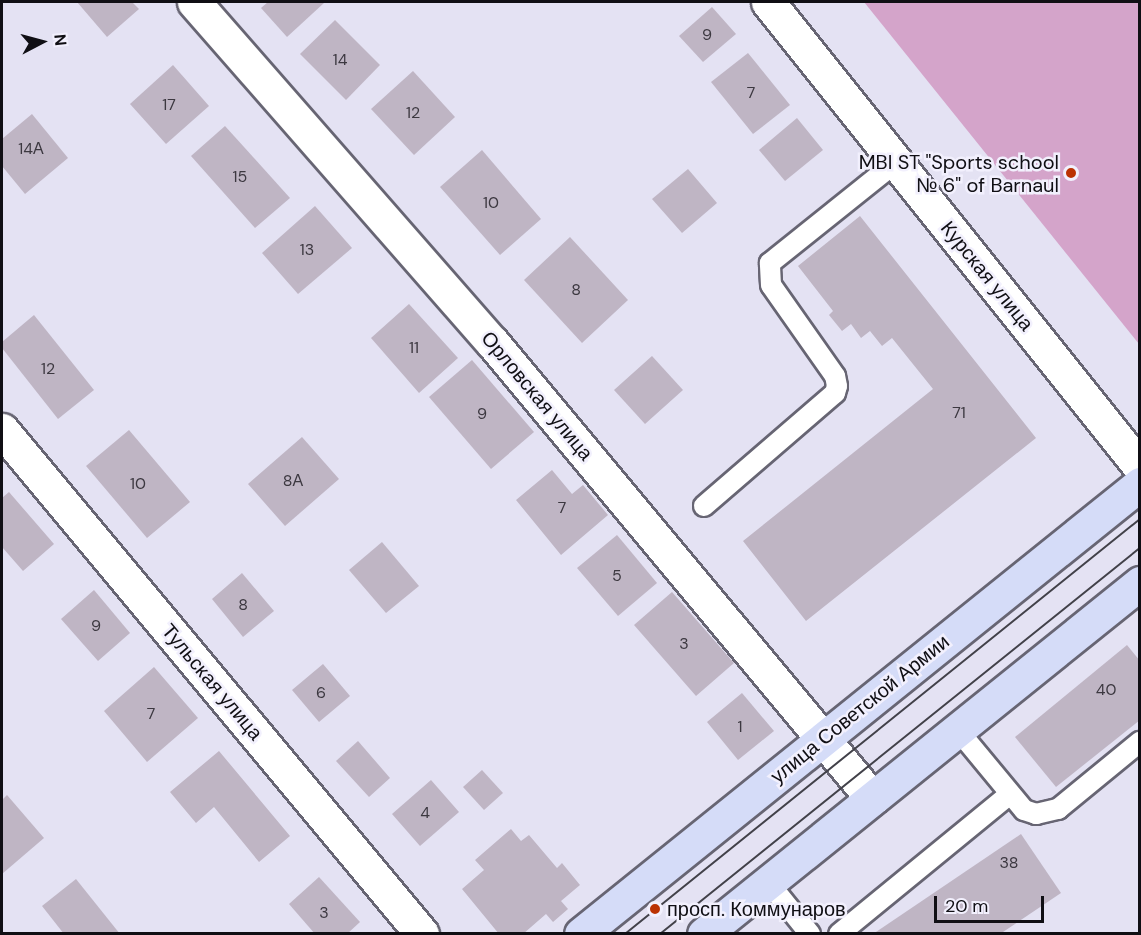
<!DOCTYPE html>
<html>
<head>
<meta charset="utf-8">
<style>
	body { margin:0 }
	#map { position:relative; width:1141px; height:935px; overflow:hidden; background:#e4e2f3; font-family:"DM Sans",sans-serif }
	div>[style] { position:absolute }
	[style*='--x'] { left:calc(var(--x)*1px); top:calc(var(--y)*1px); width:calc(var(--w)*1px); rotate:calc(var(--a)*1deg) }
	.green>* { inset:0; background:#d4a4ca }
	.building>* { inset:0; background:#bfb5c4 }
	.roads { filter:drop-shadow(2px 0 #676573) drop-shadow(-2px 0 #676573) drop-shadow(0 2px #676573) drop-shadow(0 -2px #676573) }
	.lane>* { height:20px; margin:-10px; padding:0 10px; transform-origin:10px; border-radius:10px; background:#fff }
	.street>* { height:33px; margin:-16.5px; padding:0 16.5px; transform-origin:16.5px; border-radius:16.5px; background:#fff }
	.secondary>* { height:33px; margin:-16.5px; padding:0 16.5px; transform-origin:16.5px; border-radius:16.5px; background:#d5dcf8 }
	.tram>* { height:1.5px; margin:-0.75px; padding:0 0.75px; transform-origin:0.75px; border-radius:0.75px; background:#424149 }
	.dots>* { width:16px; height:16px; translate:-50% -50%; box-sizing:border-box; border:3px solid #f2f0fd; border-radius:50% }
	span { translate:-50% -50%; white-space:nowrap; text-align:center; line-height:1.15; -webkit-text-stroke:5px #f2f0fd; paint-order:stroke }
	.number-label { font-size:16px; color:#3c3840 }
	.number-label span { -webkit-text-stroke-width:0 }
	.poi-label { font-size:20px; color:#100f14 }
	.right { translate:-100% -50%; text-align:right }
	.left { translate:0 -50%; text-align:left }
	.street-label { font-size:20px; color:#100f14 }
	.frame { position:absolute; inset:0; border:3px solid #100f14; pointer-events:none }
	.north { position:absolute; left:12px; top:12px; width:60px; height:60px; -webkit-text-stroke:4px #f2f0fd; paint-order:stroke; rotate:84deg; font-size:16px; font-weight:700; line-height:24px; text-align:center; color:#100f14 }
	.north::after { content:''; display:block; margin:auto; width:21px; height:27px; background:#100f14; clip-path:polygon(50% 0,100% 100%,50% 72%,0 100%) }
	.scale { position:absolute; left:934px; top:896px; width:110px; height:27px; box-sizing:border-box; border:3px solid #100f14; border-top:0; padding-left:8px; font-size:18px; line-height:21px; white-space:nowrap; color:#100f14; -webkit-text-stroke:4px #f2f0fd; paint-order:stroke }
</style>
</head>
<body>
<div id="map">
	<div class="green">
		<i style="clip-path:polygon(864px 2px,1139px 2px,1139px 344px)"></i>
	</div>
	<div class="building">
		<i style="clip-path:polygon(77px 2px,132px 2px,139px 9px,107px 37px)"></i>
		<i style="clip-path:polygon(268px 2px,322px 2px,324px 3px,287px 37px,261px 8px)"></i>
		<i style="clip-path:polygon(712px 7px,736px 34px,703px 62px,679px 36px)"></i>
		<i style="clip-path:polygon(335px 20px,380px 65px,346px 100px,300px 54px)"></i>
		<i style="clip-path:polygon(748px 53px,790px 105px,753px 134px,711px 82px)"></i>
		<i style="clip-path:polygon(173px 65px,209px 106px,166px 144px,130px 104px)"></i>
		<i style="clip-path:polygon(413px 71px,455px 117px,414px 155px,371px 109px)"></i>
		<i style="clip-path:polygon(32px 114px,68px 158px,25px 194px,2px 166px,2px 139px)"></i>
		<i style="clip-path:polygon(797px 118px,823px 150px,785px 181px,759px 150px)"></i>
		<i style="clip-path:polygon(225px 126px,290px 198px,255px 228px,191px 156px)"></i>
		<i style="clip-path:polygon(482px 150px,541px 219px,500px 255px,440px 187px)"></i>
		<i style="clip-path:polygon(688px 169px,717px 203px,682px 233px,652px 199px)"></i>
		<i style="clip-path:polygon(315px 206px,352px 248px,298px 294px,262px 253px)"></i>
		<i style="clip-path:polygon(860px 216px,1036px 438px,806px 621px,743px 541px,933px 389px,892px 338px,882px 346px,870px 331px,861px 338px,851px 324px,842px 331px,829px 315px,833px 311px,798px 266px)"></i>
		<i style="clip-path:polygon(570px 237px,628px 300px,582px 343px,524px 280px)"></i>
		<i style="clip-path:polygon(409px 304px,458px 358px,419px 393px,371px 338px)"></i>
		<i style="clip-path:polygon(34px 315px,94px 390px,58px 419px,2px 348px,2px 342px)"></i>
		<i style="clip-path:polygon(652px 356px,683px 390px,645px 424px,614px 390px)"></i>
		<i style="clip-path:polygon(472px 360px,534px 432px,491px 469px,429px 397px)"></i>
		<i style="clip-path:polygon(129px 430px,190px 502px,147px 538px,86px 466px)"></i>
		<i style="clip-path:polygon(302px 437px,339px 479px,285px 526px,248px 484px)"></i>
		<i style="clip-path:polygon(552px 470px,572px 494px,583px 485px,608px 515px,561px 555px,516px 500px)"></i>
		<i style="clip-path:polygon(9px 492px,54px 544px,23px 571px,2px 547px,2px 498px)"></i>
		<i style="clip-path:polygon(617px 535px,657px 583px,618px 616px,577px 568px)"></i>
		<i style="clip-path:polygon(382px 542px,419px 586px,386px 613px,349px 570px)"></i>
		<i style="clip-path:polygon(242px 573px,274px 611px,243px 637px,212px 599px)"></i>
		<i style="clip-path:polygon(94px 590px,130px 633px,98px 661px,61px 619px)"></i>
		<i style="clip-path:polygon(672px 592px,734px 663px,696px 696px,634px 625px)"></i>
		<i style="clip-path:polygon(1127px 645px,1140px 661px,1140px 720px,1056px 787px,1015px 737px)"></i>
		<i style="clip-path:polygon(323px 664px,350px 696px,319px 722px,292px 690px)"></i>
		<i style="clip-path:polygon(154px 667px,198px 718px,147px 762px,104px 711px)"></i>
		<i style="clip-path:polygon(742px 693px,774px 731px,738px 760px,707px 722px)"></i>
		<i style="clip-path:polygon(358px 741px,390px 778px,369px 797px,336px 761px)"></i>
		<i style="clip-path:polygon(219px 751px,290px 836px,259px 862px,214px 807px,196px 823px,170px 792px)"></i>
		<i style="clip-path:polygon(482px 770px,503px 793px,484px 810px,463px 787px)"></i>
		<i style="clip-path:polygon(431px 780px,459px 812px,420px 846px,392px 814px)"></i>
		<i style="clip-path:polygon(7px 795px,44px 838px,2px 874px,2px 800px)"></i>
		<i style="clip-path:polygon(511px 829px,521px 841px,529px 835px,557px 868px,562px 863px,580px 885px,561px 901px,568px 909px,553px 922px,546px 914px,523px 934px,499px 934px,462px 889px,484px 870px,475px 860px)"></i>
		<i style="clip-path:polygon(1021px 834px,1061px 893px,1000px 934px,873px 934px)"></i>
		<i style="clip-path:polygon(319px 877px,360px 922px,347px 934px,315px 934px,289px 904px)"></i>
		<i style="clip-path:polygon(76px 879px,120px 934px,64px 934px,42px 906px)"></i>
	</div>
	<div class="roads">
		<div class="lane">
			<i style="--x:704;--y:506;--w:173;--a:-40.8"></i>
			<i style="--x:835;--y:393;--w:7;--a:-74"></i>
			<i style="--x:837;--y:386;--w:10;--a:-101"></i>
			<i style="--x:835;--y:376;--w:111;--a:-125.1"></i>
			<i style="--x:771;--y:285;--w:22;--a:-93"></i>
			<i style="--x:770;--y:263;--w:161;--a:-38.7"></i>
			<i style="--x:957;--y:729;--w:105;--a:50.4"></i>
			<i style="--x:1024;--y:810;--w:13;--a:18"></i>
			<i style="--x:1036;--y:814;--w:23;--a:-13"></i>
			<i style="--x:1058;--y:809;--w:106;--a:-39.3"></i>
			<i style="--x:768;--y:882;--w:67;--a:51.1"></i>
			<i style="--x:839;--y:934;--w:221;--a:-39.3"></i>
		</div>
		<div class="street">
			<i style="--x:194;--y:2;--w:452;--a:48.8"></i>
			<i style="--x:492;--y:342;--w:594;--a:50.19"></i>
			<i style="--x:768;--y:2;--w:595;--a:51.34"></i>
			<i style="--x:2;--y:430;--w:656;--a:50.19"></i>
		</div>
		<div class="secondary">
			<i style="--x:581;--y:934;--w:718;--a:-38.83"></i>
			<i style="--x:704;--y:934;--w:560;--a:-38.84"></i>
		</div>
	</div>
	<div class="tram">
		<i style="--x:625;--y:934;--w:661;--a:-38.86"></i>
		<i style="--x:660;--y:934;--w:616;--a:-38.81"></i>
	</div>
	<div class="dots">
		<i style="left:1071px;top:173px;background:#bb3203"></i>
		<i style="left:655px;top:909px;background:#bb3203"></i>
	</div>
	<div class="number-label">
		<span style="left:707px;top:35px">9</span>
		<span style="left:340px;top:60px">14</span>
		<span style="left:751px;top:93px">7</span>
		<span style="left:169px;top:105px">17</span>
		<span style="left:413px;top:113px">12</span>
		<span style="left:31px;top:149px">14А</span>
		<span style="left:240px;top:177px">15</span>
		<span style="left:491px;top:203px">10</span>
		<span style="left:307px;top:250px">13</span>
		<span style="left:576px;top:290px">8</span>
		<span style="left:414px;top:348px">11</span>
		<span style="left:48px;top:369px">12</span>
		<span style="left:959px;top:413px">71</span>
		<span style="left:482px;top:414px">9</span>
		<span style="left:293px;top:481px">8А</span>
		<span style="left:138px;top:484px">10</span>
		<span style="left:562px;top:508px">7</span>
		<span style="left:617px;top:576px">5</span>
		<span style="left:243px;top:605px">8</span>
		<span style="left:96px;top:626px">9</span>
		<span style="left:684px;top:644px">3</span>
		<span style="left:1106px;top:690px">40</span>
		<span style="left:321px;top:693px">6</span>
		<span style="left:151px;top:714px">7</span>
		<span style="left:740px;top:727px">1</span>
		<span style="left:425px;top:813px">4</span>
		<span style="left:1009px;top:863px">38</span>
		<span style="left:324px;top:913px">3</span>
	</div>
	<div class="poi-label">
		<span class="right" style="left:1059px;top:174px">MBI ST "Sports school<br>№ 6" of Barnaul</span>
		<span class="left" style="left:667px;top:909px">просп. Коммунаров</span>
	</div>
	<div class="street-label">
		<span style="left:987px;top:276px;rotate:51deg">Курская улица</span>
		<span style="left:537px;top:396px;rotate:50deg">Орловская улица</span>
		<span style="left:212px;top:682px;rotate:50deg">Тульская улица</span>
		<span style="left:860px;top:709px;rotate:-39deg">улица Советской Армии</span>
	</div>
	<div class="frame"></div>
	<div class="north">N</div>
	<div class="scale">20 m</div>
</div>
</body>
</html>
